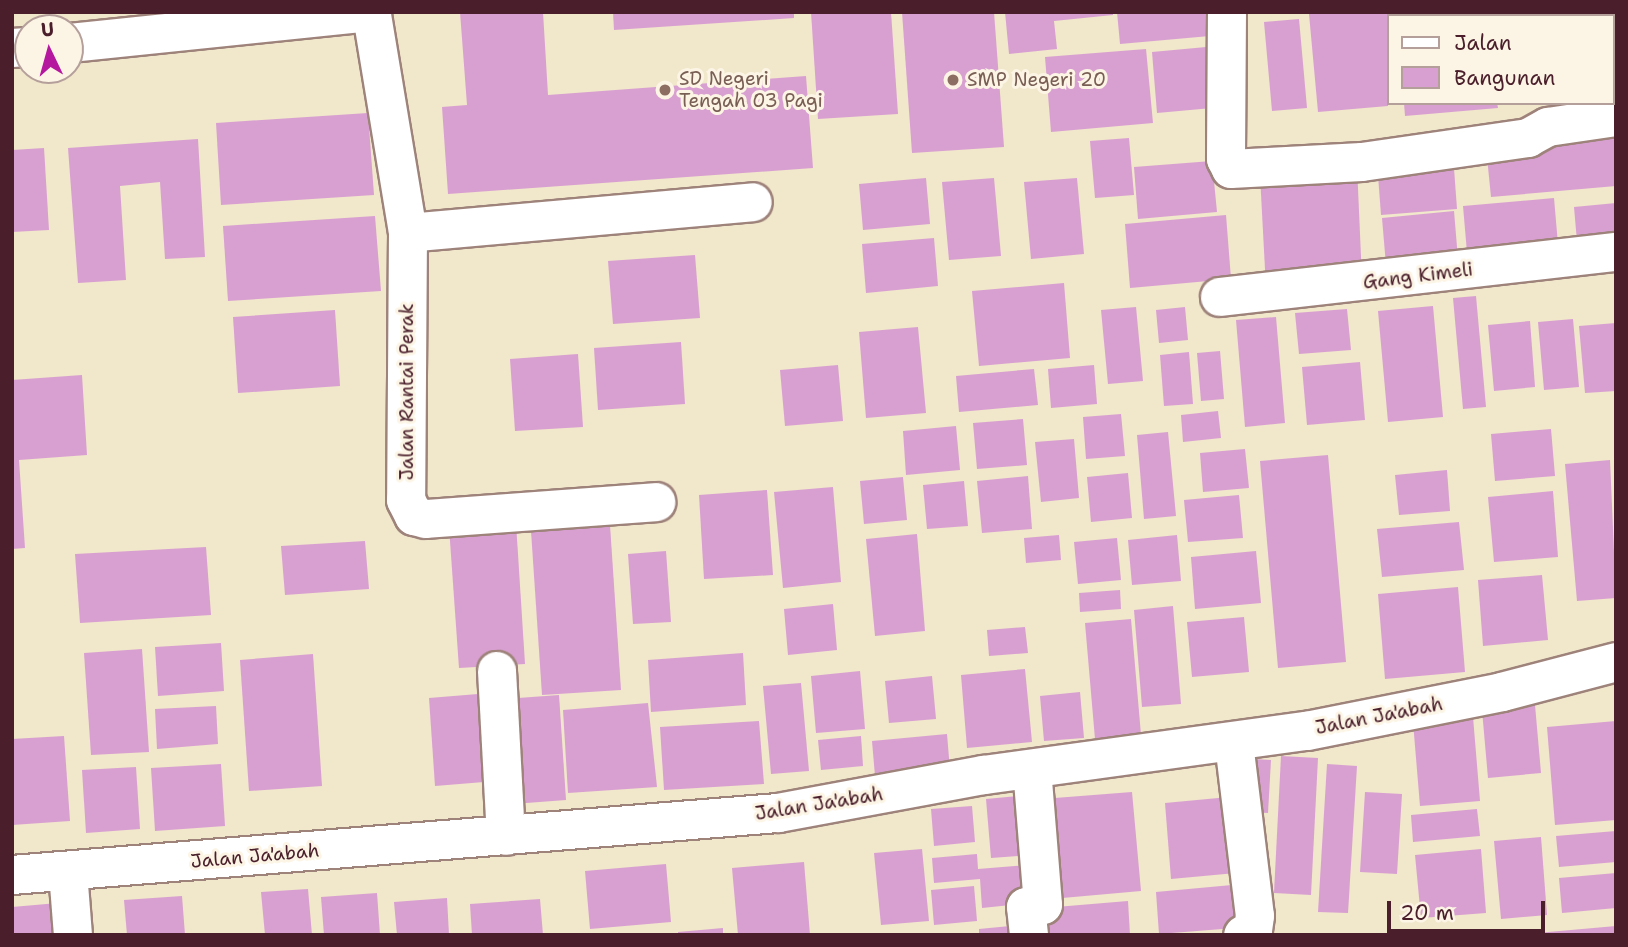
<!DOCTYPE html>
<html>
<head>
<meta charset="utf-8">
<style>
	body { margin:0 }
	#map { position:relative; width:1628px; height:947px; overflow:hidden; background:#f1e7cb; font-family:"Shantell Sans",sans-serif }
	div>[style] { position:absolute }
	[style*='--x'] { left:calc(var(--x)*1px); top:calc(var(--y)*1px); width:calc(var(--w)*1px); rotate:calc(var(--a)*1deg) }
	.building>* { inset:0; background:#d8a0d1 }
	.roads { filter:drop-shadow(2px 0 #9e837b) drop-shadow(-2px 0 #9e837b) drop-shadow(0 2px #9e837b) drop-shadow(0 -2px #9e837b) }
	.minor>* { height:38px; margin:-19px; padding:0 19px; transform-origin:19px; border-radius:19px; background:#fff }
	.dots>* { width:19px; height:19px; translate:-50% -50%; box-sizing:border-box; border:4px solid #fcf5e5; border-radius:50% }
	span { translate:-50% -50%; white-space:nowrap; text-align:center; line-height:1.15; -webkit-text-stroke:6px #fcf5e5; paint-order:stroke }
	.education-label { font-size:19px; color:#785e54 }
	.left { translate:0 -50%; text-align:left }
	.street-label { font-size:19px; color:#4a1f2b }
	.frame { position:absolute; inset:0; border:14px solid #4a1f2b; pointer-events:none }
	.legend { position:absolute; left:1387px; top:14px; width:228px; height:91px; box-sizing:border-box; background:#fcf5e5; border:2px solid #b59f9b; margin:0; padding:9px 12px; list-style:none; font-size:21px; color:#4a1f2b }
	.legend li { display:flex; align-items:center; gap:14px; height:35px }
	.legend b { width:35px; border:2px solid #b59f9b }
	.north { position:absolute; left:14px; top:14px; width:70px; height:70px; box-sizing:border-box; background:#fcf5e5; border:2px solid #b59f9b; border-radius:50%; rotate:355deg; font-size:19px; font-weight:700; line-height:28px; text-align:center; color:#4a1f2b }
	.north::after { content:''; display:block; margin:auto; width:24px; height:32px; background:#b5179e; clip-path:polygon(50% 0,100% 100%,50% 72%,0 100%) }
	.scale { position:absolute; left:1387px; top:901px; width:158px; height:32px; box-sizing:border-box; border:4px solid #4a1f2b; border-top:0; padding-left:9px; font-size:21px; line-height:24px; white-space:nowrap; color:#4a1f2b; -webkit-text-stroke:5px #fcf5e5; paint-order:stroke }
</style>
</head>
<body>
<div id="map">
	<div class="building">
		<i style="clip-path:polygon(460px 12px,543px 12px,548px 95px,806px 76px,813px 168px,448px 194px,442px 107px,467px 105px)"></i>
		<i style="clip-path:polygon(613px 12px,794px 12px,794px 18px,614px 30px)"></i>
		<i style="clip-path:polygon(811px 12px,891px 12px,898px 114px,818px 119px)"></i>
		<i style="clip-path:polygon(902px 12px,994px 12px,1004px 147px,912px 153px)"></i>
		<i style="clip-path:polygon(1005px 12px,1113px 12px,1113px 15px,1054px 21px,1057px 49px,1009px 54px)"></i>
		<i style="clip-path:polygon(1117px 12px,1219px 12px,1221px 35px,1120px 44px)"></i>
		<i style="clip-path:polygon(1393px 12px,1388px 16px,1388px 106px,1318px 112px,1309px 14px)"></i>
		<i style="clip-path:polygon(1460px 12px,1518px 12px,1518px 16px,1442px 16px)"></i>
		<i style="clip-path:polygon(1299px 19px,1307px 108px,1272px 111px,1264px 22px)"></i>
		<i style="clip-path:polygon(1217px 46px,1223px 107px,1157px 113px,1152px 52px)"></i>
		<i style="clip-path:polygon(1146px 49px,1153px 123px,1051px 132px,1045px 57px)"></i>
		<i style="clip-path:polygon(1404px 103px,1497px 103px,1498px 108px,1405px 116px)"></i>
		<i style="clip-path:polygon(368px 113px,374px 195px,221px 205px,216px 123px)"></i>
		<i style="clip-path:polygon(1616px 136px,1616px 186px,1491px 197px,1486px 147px)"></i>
		<i style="clip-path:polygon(1129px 138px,1134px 195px,1095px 198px,1090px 141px)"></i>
		<i style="clip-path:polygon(198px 139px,205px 257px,165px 259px,160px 182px,120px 186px,126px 280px,78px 283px,68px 148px)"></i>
		<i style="clip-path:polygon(44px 148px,49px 230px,12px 232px,12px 150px)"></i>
		<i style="clip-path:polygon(1453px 155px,1457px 209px,1381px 215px,1377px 162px)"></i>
		<i style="clip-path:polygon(1212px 161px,1217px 212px,1138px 219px,1134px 167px)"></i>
		<i style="clip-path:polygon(1357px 166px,1362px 279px,1266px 288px,1260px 175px)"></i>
		<i style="clip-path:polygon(926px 178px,930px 224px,863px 230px,859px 184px)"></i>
		<i style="clip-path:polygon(994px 178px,1001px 256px,949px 260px,942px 182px)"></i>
		<i style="clip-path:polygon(1077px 178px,1084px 254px,1031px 259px,1024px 182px)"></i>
		<i style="clip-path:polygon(1554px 198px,1559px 256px,1468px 264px,1463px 206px)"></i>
		<i style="clip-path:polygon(1616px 203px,1616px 250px,1578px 253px,1574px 207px)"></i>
		<i style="clip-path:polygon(1454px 211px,1459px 271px,1387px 277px,1382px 218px)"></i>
		<i style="clip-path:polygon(1226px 215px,1231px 279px,1130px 288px,1125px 224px)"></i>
		<i style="clip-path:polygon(375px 216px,381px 291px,228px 301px,223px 226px)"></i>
		<i style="clip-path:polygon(934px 238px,938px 286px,866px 293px,862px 244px)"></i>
		<i style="clip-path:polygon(695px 255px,700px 318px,613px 324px,608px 261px)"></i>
		<i style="clip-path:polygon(1064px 283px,1070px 358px,979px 366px,972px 291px)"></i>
		<i style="clip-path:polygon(1476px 296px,1486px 407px,1463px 409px,1453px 298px)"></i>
		<i style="clip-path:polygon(1433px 306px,1443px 417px,1388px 422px,1378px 311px)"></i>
		<i style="clip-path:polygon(1136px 307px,1143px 381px,1108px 384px,1101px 310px)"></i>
		<i style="clip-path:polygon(1185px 307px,1188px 340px,1159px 343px,1156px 310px)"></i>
		<i style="clip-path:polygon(1347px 309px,1351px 350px,1299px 354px,1295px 313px)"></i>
		<i style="clip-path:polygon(335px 310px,340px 386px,238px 393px,233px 317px)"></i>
		<i style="clip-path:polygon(1276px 317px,1285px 423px,1245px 427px,1236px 320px)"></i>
		<i style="clip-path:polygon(1573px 319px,1579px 387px,1544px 390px,1538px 322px)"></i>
		<i style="clip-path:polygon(1530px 321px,1535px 387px,1494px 391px,1488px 325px)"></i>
		<i style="clip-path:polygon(1616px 323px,1616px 391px,1585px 393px,1579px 326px)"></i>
		<i style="clip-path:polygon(918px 327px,926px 413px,866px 418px,859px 332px)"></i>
		<i style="clip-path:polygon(681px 342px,685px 404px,598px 410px,594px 348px)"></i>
		<i style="clip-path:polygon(1220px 351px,1224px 399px,1201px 401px,1197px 353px)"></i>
		<i style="clip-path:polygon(1189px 352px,1193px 404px,1164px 406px,1160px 355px)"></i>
		<i style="clip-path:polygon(578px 354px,583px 427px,515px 431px,510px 359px)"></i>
		<i style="clip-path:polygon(1360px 362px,1365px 420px,1307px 425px,1302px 367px)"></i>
		<i style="clip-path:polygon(838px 365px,843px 421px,785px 426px,780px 370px)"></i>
		<i style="clip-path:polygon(1094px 365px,1097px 404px,1051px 408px,1048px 369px)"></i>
		<i style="clip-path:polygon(1034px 369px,1038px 405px,959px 412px,956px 376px)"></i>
		<i style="clip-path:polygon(82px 375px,87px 455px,19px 460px,25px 548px,12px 549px,12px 380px)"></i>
		<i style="clip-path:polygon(1218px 411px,1221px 438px,1183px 442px,1181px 415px)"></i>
		<i style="clip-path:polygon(1121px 414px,1125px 456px,1086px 459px,1083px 417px)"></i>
		<i style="clip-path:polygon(1023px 419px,1027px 465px,977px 469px,973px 423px)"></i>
		<i style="clip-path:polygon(956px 426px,960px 470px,906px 475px,903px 431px)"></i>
		<i style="clip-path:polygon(1551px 429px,1555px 476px,1495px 481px,1491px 434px)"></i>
		<i style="clip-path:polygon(1168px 432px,1176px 516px,1144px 519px,1137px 435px)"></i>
		<i style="clip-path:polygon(1074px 439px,1079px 498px,1041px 502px,1035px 442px)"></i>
		<i style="clip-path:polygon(1245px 449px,1249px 488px,1203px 492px,1200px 453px)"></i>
		<i style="clip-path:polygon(1328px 455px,1346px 662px,1278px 668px,1260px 461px)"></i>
		<i style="clip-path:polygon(1610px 460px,1616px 598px,1577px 601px,1565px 464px)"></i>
		<i style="clip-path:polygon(1447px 470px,1450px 511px,1399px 515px,1395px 475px)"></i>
		<i style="clip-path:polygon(1128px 473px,1132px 518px,1091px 522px,1087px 477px)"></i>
		<i style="clip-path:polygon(1028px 476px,1032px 529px,982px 533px,977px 481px)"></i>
		<i style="clip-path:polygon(903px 477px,907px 520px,864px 524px,860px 481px)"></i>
		<i style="clip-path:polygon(964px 481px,968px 526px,927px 529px,923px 485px)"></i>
		<i style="clip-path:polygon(833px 487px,841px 582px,783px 588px,774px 492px)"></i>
		<i style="clip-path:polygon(767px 490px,773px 575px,704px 579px,699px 495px)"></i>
		<i style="clip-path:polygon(1553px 491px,1558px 557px,1494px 562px,1488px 497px)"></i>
		<i style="clip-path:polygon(1239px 495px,1243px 538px,1188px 542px,1184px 500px)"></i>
		<i style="clip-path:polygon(609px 510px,621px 690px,542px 695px,530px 516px)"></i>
		<i style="clip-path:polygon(1459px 522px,1464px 570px,1382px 577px,1377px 529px)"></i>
		<i style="clip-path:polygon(516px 523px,525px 664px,459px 668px,449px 527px)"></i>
		<i style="clip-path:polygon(917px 534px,925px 631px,875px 636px,866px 539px)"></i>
		<i style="clip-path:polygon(1059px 535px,1061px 560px,1026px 563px,1024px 538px)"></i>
		<i style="clip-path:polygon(1177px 535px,1181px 581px,1132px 585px,1128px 540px)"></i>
		<i style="clip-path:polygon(1117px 538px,1121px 580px,1078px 584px,1074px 542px)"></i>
		<i style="clip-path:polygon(365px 541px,369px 589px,285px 595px,281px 546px)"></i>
		<i style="clip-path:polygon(206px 547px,211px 615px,80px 623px,75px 554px)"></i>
		<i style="clip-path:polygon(666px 551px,671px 622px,633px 624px,628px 554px)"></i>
		<i style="clip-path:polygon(1256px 551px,1261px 603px,1195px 609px,1191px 557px)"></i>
		<i style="clip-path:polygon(1542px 575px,1548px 640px,1483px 646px,1478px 580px)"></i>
		<i style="clip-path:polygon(1458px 587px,1465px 672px,1385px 679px,1378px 594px)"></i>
		<i style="clip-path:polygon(1120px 590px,1121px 609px,1080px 612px,1079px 593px)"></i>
		<i style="clip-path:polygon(833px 604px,837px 650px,788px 655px,784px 609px)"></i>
		<i style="clip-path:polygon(1173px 606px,1181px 704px,1142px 707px,1134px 610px)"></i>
		<i style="clip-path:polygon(1244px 617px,1249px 672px,1192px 677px,1187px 622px)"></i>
		<i style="clip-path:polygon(1131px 619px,1141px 735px,1095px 739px,1085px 623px)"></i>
		<i style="clip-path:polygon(1025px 627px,1028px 653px,989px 656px,987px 630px)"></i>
		<i style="clip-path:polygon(221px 643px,224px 691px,158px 696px,155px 647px)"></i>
		<i style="clip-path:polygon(142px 649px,149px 752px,91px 755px,84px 653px)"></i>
		<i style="clip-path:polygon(743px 653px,746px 705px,651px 712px,648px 660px)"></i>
		<i style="clip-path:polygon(313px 654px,322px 786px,249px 791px,240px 660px)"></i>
		<i style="clip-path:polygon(1025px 669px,1032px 742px,967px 748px,961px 675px)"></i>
		<i style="clip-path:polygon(860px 671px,865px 729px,816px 733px,811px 676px)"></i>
		<i style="clip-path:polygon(932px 676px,936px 719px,889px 723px,885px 681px)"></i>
		<i style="clip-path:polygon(801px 683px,809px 771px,771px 774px,763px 686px)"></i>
		<i style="clip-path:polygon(1080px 692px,1084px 738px,1044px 741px,1040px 696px)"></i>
		<i style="clip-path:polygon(478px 694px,484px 782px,435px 786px,429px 698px)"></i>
		<i style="clip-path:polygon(559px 695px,566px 800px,513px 804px,506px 699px)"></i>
		<i style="clip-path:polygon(648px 703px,657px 787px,568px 793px,563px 710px)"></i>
		<i style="clip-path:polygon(1535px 705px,1541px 773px,1488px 778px,1482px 710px)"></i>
		<i style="clip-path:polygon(216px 706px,218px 744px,157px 749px,155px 709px)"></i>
		<i style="clip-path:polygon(1473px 717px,1480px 801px,1420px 806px,1413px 722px)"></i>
		<i style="clip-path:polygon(759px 721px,764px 784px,664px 790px,660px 727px)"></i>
		<i style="clip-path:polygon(1616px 721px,1616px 820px,1555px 825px,1547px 727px)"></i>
		<i style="clip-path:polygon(947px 734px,950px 770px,875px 776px,872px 741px)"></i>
		<i style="clip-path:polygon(64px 736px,70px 821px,12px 825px,12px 739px)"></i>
		<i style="clip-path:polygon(861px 736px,863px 766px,821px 770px,818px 740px)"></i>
		<i style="clip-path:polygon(1281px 756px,1318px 758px,1311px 895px,1274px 893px)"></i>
		<i style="clip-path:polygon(1254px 759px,1271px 760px,1268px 813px,1251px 812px)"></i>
		<i style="clip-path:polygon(221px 764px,225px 826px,155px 831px,151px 768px)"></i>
		<i style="clip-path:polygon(1327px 764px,1357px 766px,1348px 913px,1318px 912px)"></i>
		<i style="clip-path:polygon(136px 767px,140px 829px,86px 833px,82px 770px)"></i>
		<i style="clip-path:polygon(1132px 792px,1141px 891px,1051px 899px,1042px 799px)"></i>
		<i style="clip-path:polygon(1365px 792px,1402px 794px,1397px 874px,1360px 872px)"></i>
		<i style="clip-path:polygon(1028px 795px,1033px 855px,991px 858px,986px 799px)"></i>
		<i style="clip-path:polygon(1229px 797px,1236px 873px,1171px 879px,1165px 803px)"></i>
		<i style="clip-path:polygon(972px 806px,975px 842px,934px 846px,931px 809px)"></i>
		<i style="clip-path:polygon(1477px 809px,1480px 836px,1413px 842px,1411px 815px)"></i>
		<i style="clip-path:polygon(1616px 831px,1616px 862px,1559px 867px,1556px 836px)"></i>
		<i style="clip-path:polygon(1541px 837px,1547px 915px,1501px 919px,1494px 841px)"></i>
		<i style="clip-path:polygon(922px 849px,929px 921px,881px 925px,874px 853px)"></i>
		<i style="clip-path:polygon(1481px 849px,1486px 913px,1421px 918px,1415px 855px)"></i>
		<i style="clip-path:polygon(977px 854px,978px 869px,1027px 865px,1030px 903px,982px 908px,980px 879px,934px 883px,932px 858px)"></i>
		<i style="clip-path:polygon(804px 862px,810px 935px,738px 935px,732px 868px)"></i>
		<i style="clip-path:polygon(666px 864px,671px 922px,590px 929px,585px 871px)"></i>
		<i style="clip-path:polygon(1616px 873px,1616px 908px,1562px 913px,1559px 878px)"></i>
		<i style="clip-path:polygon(1232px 885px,1235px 928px,1159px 934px,1156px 892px)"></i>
		<i style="clip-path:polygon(974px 886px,977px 921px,934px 925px,931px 890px)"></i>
		<i style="clip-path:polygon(308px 889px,312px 935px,265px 935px,261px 892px)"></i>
		<i style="clip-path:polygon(377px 893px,380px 935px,324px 935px,321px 897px)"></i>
		<i style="clip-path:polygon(182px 896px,185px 935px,127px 935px,124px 900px)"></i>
		<i style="clip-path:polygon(447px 898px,449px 935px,397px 935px,394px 902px)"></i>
		<i style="clip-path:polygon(540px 899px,543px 935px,472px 935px,470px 904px)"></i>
		<i style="clip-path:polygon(1128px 901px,1130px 935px,1035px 935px,1032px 909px)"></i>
		<i style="clip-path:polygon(58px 903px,61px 935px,12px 935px,12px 907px)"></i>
		<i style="clip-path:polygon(1021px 925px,1022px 935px,979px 935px,979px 929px)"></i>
		<i style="clip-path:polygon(1616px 926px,1616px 935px,1537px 935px,1537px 933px)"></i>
		<i style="clip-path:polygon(723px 928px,723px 935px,678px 935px,678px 932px)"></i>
	</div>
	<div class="roads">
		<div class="minor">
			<i style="--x:1227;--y:12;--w:147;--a:90.4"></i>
			<i style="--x:1226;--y:159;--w:11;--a:63"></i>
			<i style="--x:1231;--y:169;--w:131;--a:-3.1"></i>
			<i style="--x:1362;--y:162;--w:168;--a:-8.2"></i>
			<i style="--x:1528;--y:138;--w:23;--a:-29"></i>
			<i style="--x:1548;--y:127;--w:69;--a:-8.4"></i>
			<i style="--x:372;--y:15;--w:221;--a:80.6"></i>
			<i style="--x:408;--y:233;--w:267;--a:90.4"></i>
			<i style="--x:406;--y:500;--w:18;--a:63"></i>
			<i style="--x:414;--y:516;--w:12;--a:14"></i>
			<i style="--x:426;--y:519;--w:231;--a:-4.2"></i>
			<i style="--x:70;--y:43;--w:304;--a:-5.9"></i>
			<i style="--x:12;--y:48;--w:16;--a:-4"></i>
			<i style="--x:408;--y:233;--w:346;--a:-5.1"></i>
			<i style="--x:1220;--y:297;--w:399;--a:-6.5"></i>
			<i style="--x:497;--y:671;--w:165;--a:86.9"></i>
			<i style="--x:1234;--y:743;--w:174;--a:83.1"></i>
			<i style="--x:1255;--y:916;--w:14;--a:98"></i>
			<i style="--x:1253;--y:930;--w:11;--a:153"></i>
			<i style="--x:68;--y:872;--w:63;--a:85.5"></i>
			<i style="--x:12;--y:875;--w:769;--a:-4.63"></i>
			<i style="--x:778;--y:813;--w:209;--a:-10.5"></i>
			<i style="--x:984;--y:775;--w:326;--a:-7.8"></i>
			<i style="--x:1307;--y:731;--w:199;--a:-11.3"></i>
			<i style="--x:1502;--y:692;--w:118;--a:-14.7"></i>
			<i style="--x:1029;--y:935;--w:28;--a:-96"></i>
			<i style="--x:1026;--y:907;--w:17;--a:-7"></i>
			<i style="--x:1043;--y:905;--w:136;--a:-94.6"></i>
		</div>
	</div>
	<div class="dots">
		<i style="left:953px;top:80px;background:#8d6e63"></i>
		<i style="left:665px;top:90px;background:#8d6e63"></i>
	</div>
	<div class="education-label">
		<span class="left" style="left:679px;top:90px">SD Negeri<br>Tengah 03 Pagi</span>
		<span class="left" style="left:967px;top:80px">SMP Negeri 20</span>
	</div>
	<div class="street-label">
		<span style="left:1418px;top:276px;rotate:-7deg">Gang Kimeli</span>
		<span style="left:407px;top:392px;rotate:-90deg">Jalan Rantai Perak</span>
		<span style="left:1379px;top:716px;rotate:-11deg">Jalan Ja'abah</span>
		<span style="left:819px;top:804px;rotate:-9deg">Jalan Ja'abah</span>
		<span style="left:255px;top:856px;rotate:-5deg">Jalan Ja'abah</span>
	</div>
	<div class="frame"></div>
	<ul class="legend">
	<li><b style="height:9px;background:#fff"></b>Jalan</li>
	<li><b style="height:19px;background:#d8a0d1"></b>Bangunan</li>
	</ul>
	<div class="north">U</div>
	<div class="scale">20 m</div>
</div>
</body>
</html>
